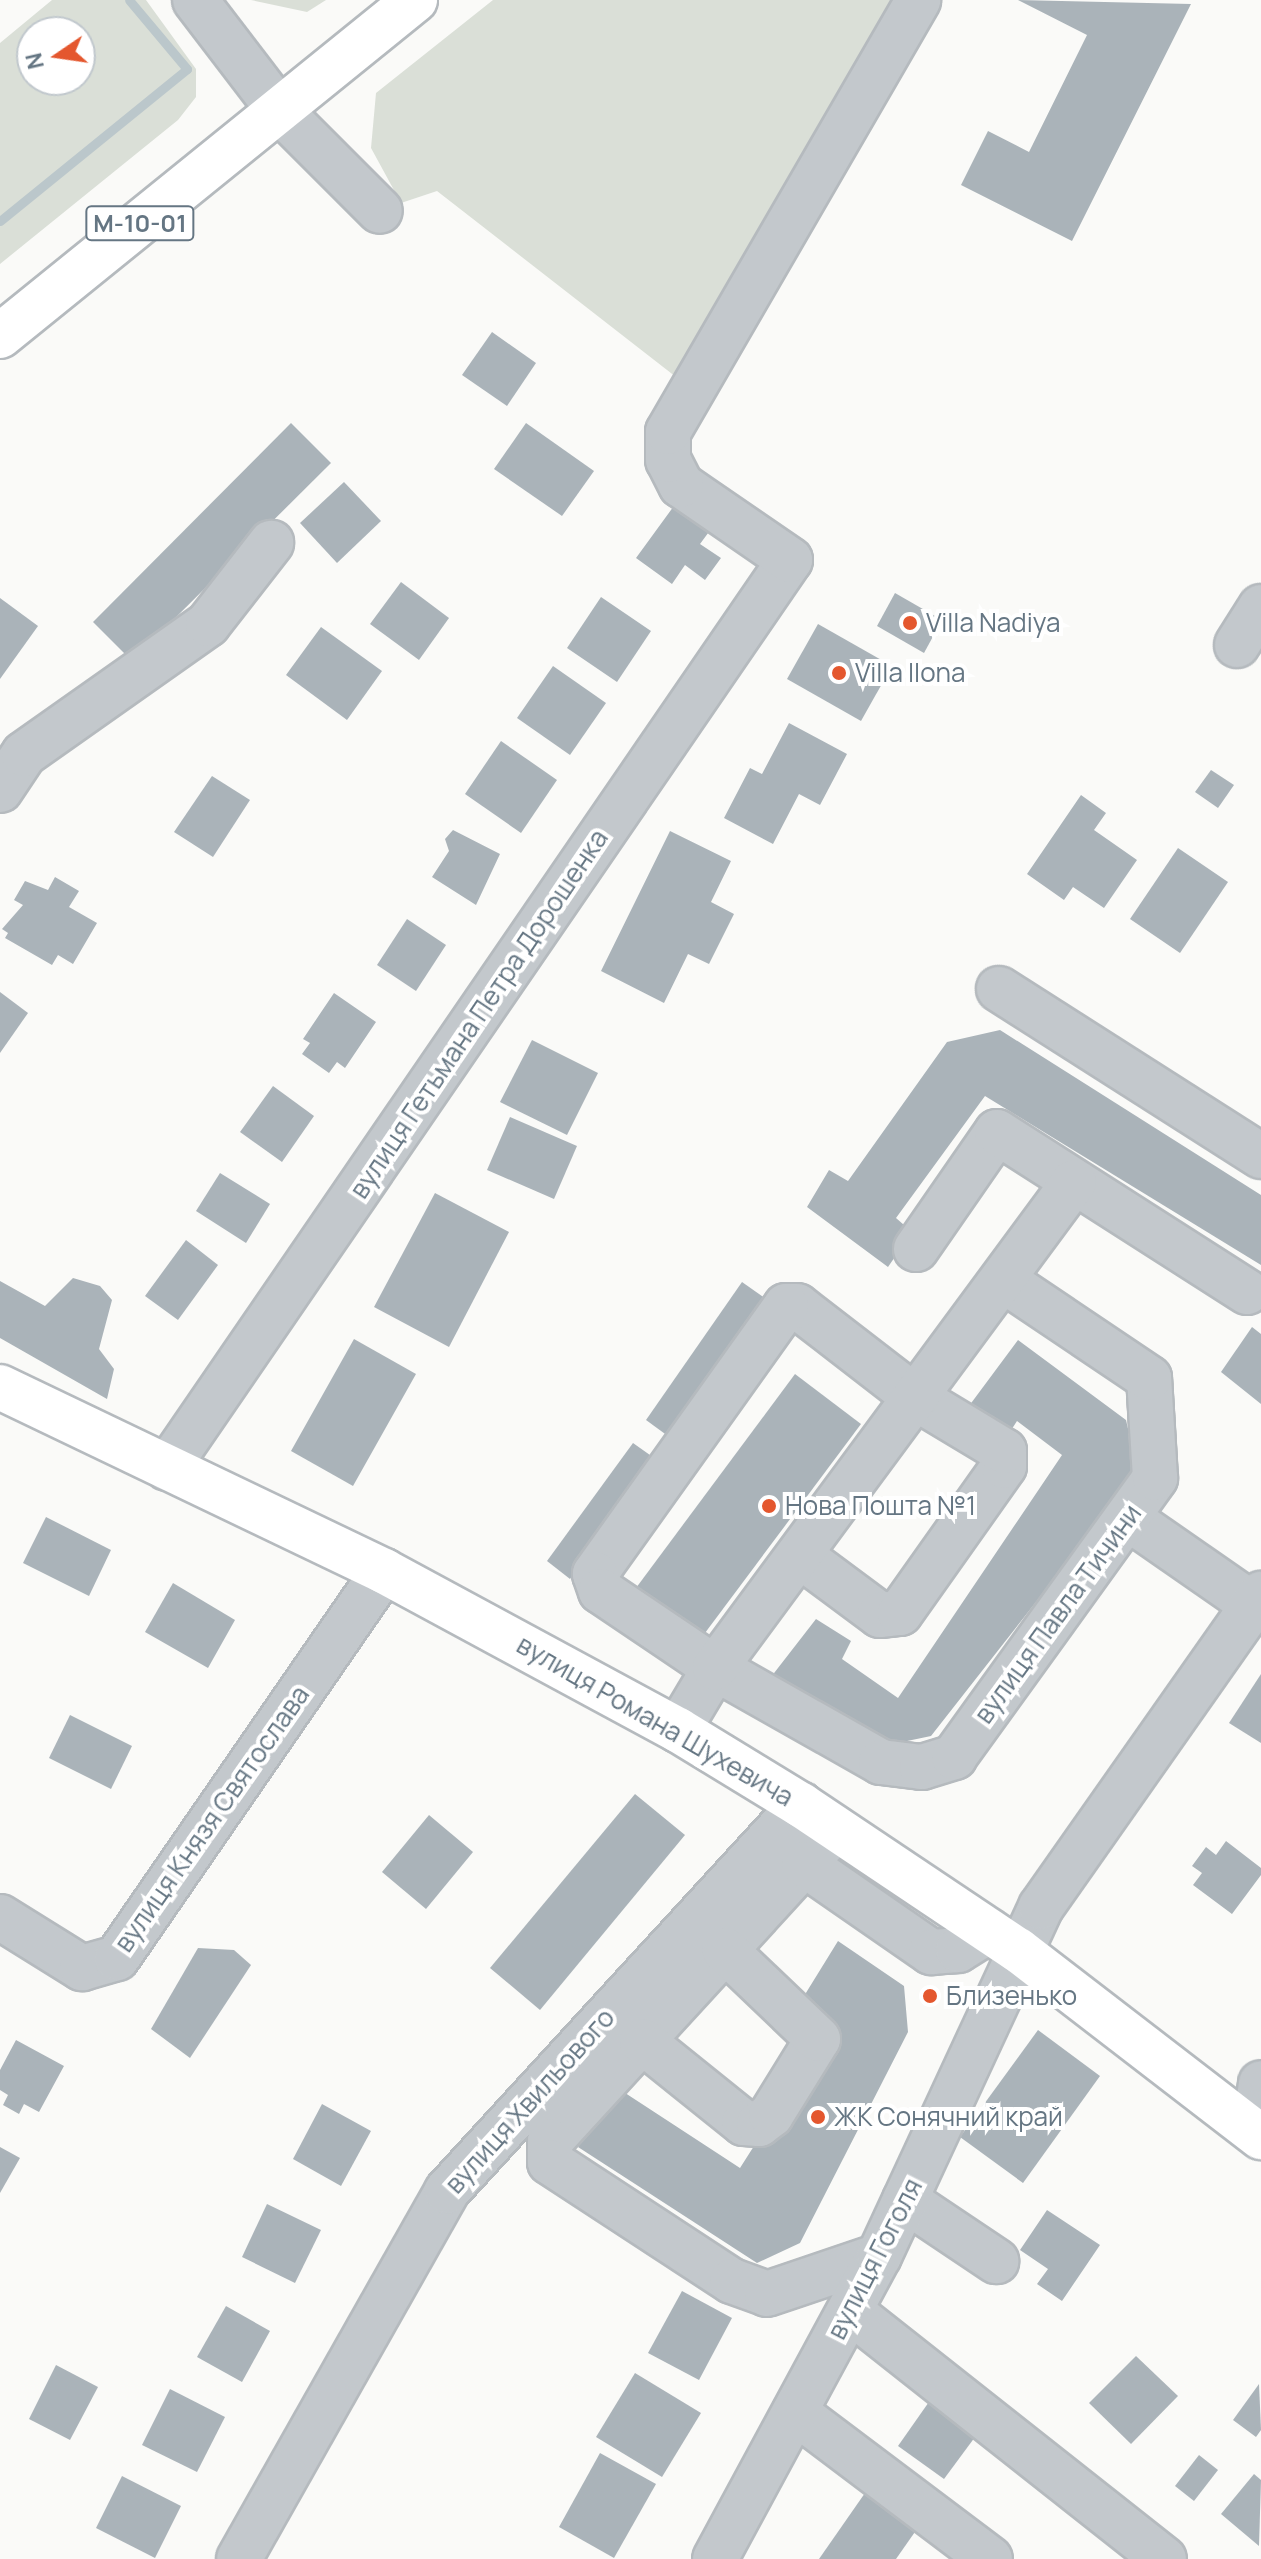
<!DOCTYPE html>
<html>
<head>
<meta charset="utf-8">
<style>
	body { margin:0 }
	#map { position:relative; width:1261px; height:2559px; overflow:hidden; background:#fafaf8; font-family:Manrope,sans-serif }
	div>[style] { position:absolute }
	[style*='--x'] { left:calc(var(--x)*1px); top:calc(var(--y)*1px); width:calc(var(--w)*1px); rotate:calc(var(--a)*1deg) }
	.green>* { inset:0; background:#dadfd7 }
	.stream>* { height:9px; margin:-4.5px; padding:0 4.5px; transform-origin:4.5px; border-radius:4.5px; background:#bbc7cb }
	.building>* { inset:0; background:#aab3b9 }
	.roads { filter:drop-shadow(2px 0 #b5babe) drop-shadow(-2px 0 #b5babe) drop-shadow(0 2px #b5babe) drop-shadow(0 -2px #b5babe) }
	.minor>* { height:44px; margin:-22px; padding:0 22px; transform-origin:22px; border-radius:22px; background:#c3c8cc }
	.major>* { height:44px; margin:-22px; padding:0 22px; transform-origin:22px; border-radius:22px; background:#fff }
	.highway>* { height:44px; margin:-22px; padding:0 22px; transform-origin:22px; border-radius:22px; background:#fff }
	.dots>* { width:22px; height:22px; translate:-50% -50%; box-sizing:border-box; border:4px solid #fff; border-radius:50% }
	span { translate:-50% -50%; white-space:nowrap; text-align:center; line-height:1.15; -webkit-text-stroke:8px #fff; paint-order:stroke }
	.shield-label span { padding:2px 6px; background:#fff; border:2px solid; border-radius:6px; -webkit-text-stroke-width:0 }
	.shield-label { font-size:24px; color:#657683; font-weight:700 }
	.poi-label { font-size:26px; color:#657683 }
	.left { translate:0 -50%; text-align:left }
	.street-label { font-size:26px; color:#657683 }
	.north { position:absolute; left:16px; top:16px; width:80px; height:80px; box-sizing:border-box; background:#fff; border:2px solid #c1c8cd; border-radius:50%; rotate:257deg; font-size:22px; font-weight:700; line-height:32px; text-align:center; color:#657683 }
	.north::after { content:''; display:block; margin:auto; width:28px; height:36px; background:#e4572e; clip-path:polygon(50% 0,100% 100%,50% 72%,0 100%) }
</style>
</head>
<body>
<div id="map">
	<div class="green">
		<i style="clip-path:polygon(evenodd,52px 0,146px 0,196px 69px,196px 97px,178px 120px,0 264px,0 43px,52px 0,32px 32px,80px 32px,80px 80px,32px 80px,32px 32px)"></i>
		<i style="clip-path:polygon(251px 0,326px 0,307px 12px)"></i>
		<i style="clip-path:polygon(493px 0,899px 0,685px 384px,437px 191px,401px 203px,371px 148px,376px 93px)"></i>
	</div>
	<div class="stream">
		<i style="--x:0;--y:221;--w:241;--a:-39.1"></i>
		<i style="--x:187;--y:69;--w:90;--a:-130"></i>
	</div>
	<div class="building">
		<i style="clip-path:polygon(1018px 0,1191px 4px,1072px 241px,961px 185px,988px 131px,1029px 152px,1087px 35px)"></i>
		<i style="clip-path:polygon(492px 332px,536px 363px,507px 406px,462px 375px)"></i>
		<i style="clip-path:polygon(291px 423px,331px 463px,132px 661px,93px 622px)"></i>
		<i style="clip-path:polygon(526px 423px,594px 471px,562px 516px,494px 469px)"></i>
		<i style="clip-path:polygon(344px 482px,381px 521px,337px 563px,300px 523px)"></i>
		<i style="clip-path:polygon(679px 499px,714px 525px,700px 544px,721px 558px,705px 580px,685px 565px,672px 584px,636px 558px)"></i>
		<i style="clip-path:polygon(401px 582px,449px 618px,419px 660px,370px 624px)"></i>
		<i style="clip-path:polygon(895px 593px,942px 620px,924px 653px,877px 626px)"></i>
		<i style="clip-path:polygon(601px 597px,651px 631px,617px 682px,567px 648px)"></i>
		<i style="clip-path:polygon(0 598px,38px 626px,0 679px)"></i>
		<i style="clip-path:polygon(818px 624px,892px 666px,861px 721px,787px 679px)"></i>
		<i style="clip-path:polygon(321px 627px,382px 671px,347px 720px,286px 675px)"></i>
		<i style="clip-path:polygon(553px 666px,606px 703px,570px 755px,517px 718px)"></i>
		<i style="clip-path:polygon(789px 723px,847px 754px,820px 805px,799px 794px,773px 844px,724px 818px,750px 768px,762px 774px)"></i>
		<i style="clip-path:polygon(501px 741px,557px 780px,521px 833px,465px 794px)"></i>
		<i style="clip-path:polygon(1211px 770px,1234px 785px,1218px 808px,1195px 792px)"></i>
		<i style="clip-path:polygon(212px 776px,250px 800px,213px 857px,174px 832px)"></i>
		<i style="clip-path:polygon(1081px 795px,1106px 813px,1094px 830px,1137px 860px,1104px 908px,1073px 887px,1064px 900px,1027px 874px)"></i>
		<i style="clip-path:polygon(453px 830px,500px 854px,476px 905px,432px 877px,449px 851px,445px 839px)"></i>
		<i style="clip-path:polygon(670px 831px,731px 861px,711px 902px,734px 914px,709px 964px,688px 954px,664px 1003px,601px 971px)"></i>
		<i style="clip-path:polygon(1178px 848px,1228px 882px,1180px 953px,1130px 919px)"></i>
		<i style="clip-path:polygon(55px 877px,79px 891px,69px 907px,97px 923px,73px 964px,58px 955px,52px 965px,5px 938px,8px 933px,2px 929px,23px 905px,14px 900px,25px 881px,48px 890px)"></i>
		<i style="clip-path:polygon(407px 919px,446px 945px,416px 991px,377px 965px)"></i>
		<i style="clip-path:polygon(0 992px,28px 1013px,0 1053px)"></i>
		<i style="clip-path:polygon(334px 993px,376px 1022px,345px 1068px,337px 1062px,329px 1073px,302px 1054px,310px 1043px,303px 1039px)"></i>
		<i style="clip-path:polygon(1000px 1030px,1261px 1195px,1261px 1265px,985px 1096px,896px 1218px,912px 1232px,888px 1267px,807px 1207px,829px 1170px,848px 1181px,947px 1042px)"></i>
		<i style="clip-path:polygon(532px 1040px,598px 1073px,567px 1135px,500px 1102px)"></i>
		<i style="clip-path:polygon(273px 1086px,314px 1116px,282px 1162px,240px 1132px)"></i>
		<i style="clip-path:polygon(510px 1117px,577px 1146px,554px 1199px,487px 1170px)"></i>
		<i style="clip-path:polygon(220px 1173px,270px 1204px,246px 1243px,196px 1211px)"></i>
		<i style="clip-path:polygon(435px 1193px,509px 1232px,449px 1347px,374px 1307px)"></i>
		<i style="clip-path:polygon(186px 1240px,218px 1265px,178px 1320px,145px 1296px)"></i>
		<i style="clip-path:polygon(73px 1278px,100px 1286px,112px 1300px,99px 1349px,114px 1369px,107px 1399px,0 1338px,0 1281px,45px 1306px)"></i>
		<i style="clip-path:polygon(742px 1282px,769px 1301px,672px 1439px,646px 1420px)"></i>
		<i style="clip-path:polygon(1252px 1327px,1261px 1334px,1261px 1404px,1221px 1372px)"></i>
		<i style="clip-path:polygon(354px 1339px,416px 1374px,353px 1486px,291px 1451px)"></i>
		<i style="clip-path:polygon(1018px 1340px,1126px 1420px,1138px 1472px,931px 1736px,869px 1749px,764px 1686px,816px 1619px,851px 1641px,842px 1659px,898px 1698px,1062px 1455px,1017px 1421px,1006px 1438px,966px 1410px)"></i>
		<i style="clip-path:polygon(795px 1374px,861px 1424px,699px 1641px,633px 1592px)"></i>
		<i style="clip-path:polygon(633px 1443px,657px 1460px,570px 1579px,547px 1561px)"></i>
		<i style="clip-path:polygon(46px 1517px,111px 1550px,89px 1596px,23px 1563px)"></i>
		<i style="clip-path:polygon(173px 1583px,235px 1620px,208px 1668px,145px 1632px)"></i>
		<i style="clip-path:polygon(1261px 1674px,1261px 1743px,1229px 1723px)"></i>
		<i style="clip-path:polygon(70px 1715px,132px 1746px,111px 1789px,49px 1758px)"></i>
		<i style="clip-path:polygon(635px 1794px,685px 1835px,540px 2010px,490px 1968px)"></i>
		<i style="clip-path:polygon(429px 1815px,473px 1852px,426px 1909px,382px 1872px)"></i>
		<i style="clip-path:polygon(1226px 1841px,1261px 1868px,1261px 1875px,1232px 1914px,1193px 1885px,1202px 1873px,1192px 1866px,1206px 1847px,1216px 1855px)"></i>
		<i style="clip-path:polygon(838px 1941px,904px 1986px,908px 2032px,800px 2243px,757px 2263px,578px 2147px,616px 2087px,740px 2168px,829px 2028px,796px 2009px)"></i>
		<i style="clip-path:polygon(198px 1948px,234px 1950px,251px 1965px,190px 2058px,151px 2029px)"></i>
		<i style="clip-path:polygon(1038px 2030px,1100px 2076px,1023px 2183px,960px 2137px)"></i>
		<i style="clip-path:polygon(16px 2040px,64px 2066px,39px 2112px,24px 2104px,19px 2114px,3px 2105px,8px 2095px,0 2090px,0 2070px)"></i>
		<i style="clip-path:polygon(322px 2104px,371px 2131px,341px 2186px,293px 2159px)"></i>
		<i style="clip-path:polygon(0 2147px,20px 2158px,0 2193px)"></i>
		<i style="clip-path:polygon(267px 2204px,321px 2230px,295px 2283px,242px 2257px)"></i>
		<i style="clip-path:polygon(1047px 2210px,1100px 2245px,1062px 2301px,1037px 2284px,1048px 2269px,1020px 2250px)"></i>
		<i style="clip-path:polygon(682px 2291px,732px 2318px,699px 2380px,648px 2353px)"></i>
		<i style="clip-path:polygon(226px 2306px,270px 2331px,242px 2382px,197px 2357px)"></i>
		<i style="clip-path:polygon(1136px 2356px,1178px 2396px,1131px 2444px,1089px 2403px)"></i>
		<i style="clip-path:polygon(56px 2365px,98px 2387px,70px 2440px,29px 2419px)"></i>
		<i style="clip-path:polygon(635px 2373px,701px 2413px,662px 2477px,596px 2437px)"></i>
		<i style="clip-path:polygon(1259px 2384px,1261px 2430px,1256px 2437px,1233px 2420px)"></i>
		<i style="clip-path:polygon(170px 2389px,225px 2417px,197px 2472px,142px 2445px)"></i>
		<i style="clip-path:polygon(931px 2399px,978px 2433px,944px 2479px,898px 2446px)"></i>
		<i style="clip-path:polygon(600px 2453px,656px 2484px,614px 2558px,559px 2527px)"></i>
		<i style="clip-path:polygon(1199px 2455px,1218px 2470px,1194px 2501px,1175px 2486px)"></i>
		<i style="clip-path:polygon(1254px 2474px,1261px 2480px,1259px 2546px,1221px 2514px)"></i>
		<i style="clip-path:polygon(122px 2476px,181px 2506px,155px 2558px,96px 2528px)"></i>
		<i style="clip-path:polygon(865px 2493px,917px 2529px,896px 2559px,819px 2559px)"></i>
	</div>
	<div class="roads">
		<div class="minor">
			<i style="--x:195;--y:0;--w:140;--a:52.6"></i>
			<i style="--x:280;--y:111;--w:141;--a:45"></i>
			<i style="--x:1237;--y:645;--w:45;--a:-57.7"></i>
			<i style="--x:0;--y:790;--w:43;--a:-56.3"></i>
			<i style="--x:24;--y:754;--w:225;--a:-35.2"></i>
			<i style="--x:208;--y:624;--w:103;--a:-52.1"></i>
			<i style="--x:999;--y:989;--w:311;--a:32.5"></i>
			<i style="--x:916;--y:1249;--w:142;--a:-55.3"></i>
			<i style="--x:997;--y:1132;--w:297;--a:32.6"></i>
			<i style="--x:167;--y:1468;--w:1101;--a:-55.55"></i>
			<i style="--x:790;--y:560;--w:132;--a:-145.5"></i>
			<i style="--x:681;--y:485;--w:28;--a:-117"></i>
			<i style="--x:668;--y:460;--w:28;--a:-90"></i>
			<i style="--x:668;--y:432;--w:499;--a:-59.9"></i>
			<i style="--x:1128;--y:1518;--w:152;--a:34.8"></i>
			<i style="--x:802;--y:1557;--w:97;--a:36.6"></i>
			<i style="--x:880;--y:1615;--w:20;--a:-6"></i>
			<i style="--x:900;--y:1613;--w:180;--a:-54.7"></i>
			<i style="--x:1004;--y:1466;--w:15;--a:-90"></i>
			<i style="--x:1004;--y:1451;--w:103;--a:-148.9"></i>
			<i style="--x:916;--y:1398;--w:150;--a:-142.3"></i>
			<i style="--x:797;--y:1306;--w:11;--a:180"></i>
			<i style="--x:786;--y:1306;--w:329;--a:125.5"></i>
			<i style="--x:595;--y:1574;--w:18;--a:71"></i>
			<i style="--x:601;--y:1591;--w:138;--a:34"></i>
			<i style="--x:715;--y:1668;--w:191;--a:29.5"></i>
			<i style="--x:881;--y:1762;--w:41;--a:7"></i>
			<i style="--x:922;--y:1767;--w:34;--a:-17"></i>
			<i style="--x:954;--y:1757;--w:344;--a:-54.2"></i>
			<i style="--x:1155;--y:1478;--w:100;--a:-93.4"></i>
			<i style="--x:1149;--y:1378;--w:176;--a:-146.1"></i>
			<i style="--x:678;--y:1730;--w:72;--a:-59.2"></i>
			<i style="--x:715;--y:1668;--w:604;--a:-53.55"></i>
			<i style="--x:836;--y:1829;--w:423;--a:132.5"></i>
			<i style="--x:550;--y:2141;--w:21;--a:90"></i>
			<i style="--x:550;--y:2162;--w:217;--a:33.2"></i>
			<i style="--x:732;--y:2281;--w:37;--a:20"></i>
			<i style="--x:767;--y:2294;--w:118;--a:-18.7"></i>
			<i style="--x:804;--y:1864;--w:155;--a:34.7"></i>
			<i style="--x:931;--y:1952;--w:27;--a:-4"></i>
			<i style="--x:958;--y:1950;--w:36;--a:-32"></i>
			<i style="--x:0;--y:1917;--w:97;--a:31.9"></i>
			<i style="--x:82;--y:1968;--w:36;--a:-16"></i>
			<i style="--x:117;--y:1958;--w:470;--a:-55.4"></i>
			<i style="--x:642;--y:2041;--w:131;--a:38.8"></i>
			<i style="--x:744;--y:2123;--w:15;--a:4"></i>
			<i style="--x:759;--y:2124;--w:15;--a:-37"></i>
			<i style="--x:771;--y:2115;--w:89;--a:-58.3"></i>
			<i style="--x:818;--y:2039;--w:129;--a:-136.3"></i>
			<i style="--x:1255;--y:2131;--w:48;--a:-82.9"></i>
			<i style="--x:905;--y:2200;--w:110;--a:33.8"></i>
			<i style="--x:850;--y:2311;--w:400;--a:38.3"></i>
			<i style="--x:795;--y:2412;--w:244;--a:37"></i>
			<i style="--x:239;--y:2559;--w:423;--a:-60.5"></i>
			<i style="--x:447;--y:2191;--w:524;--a:-47.48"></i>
			<i style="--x:715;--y:2559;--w:345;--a:-61.6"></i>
			<i style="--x:879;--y:2256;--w:385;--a:-65.1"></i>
			<i style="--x:1041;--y:1907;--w:383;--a:-54.9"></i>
		</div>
		<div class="major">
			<i style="--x:0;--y:1387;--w:426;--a:25.6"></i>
			<i style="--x:384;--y:1571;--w:334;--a:28.4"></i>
			<i style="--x:678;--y:1730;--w:144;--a:31.4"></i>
			<i style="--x:801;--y:1805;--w:261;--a:33.8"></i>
			<i style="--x:1018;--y:1950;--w:307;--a:37.6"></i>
		</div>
		<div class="highway">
			<i style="--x:0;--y:336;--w:534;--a:-38.99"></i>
		</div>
	</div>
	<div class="dots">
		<i style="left:910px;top:623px;background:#e4572e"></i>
		<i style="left:839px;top:673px;background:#e4572e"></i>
		<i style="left:769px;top:1506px;background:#e4572e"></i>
		<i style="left:930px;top:1996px;background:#e4572e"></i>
		<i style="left:818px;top:2117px;background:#e4572e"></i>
	</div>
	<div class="shield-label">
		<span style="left:140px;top:223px">М-10-01</span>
	</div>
	<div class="poi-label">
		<span class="left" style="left:926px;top:623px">Villa Nadiya</span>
		<span class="left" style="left:855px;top:673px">Villa Ilona</span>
		<span class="left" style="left:785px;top:1506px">Нова Пошта №1</span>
		<span class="left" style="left:946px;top:1996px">Близенько</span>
		<span class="left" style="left:834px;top:2117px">ЖК Сонячний край</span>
	</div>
	<div class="street-label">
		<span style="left:479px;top:1014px;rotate:-56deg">вулиця Гетьмана Петра Дорошенка</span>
		<span style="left:1058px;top:1614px;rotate:-54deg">вулиця Павла Тичини</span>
		<span style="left:655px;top:1721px;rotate:30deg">вулиця Романа Шухевича</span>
		<span style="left:212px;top:1819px;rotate:-55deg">вулиця Князя Святослава</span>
		<span style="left:530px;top:2101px;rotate:-48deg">вулиця Хвильового</span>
		<span style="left:875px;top:2259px;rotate:-63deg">вулиця Гоголя</span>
	</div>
	<div class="north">N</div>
</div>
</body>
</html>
